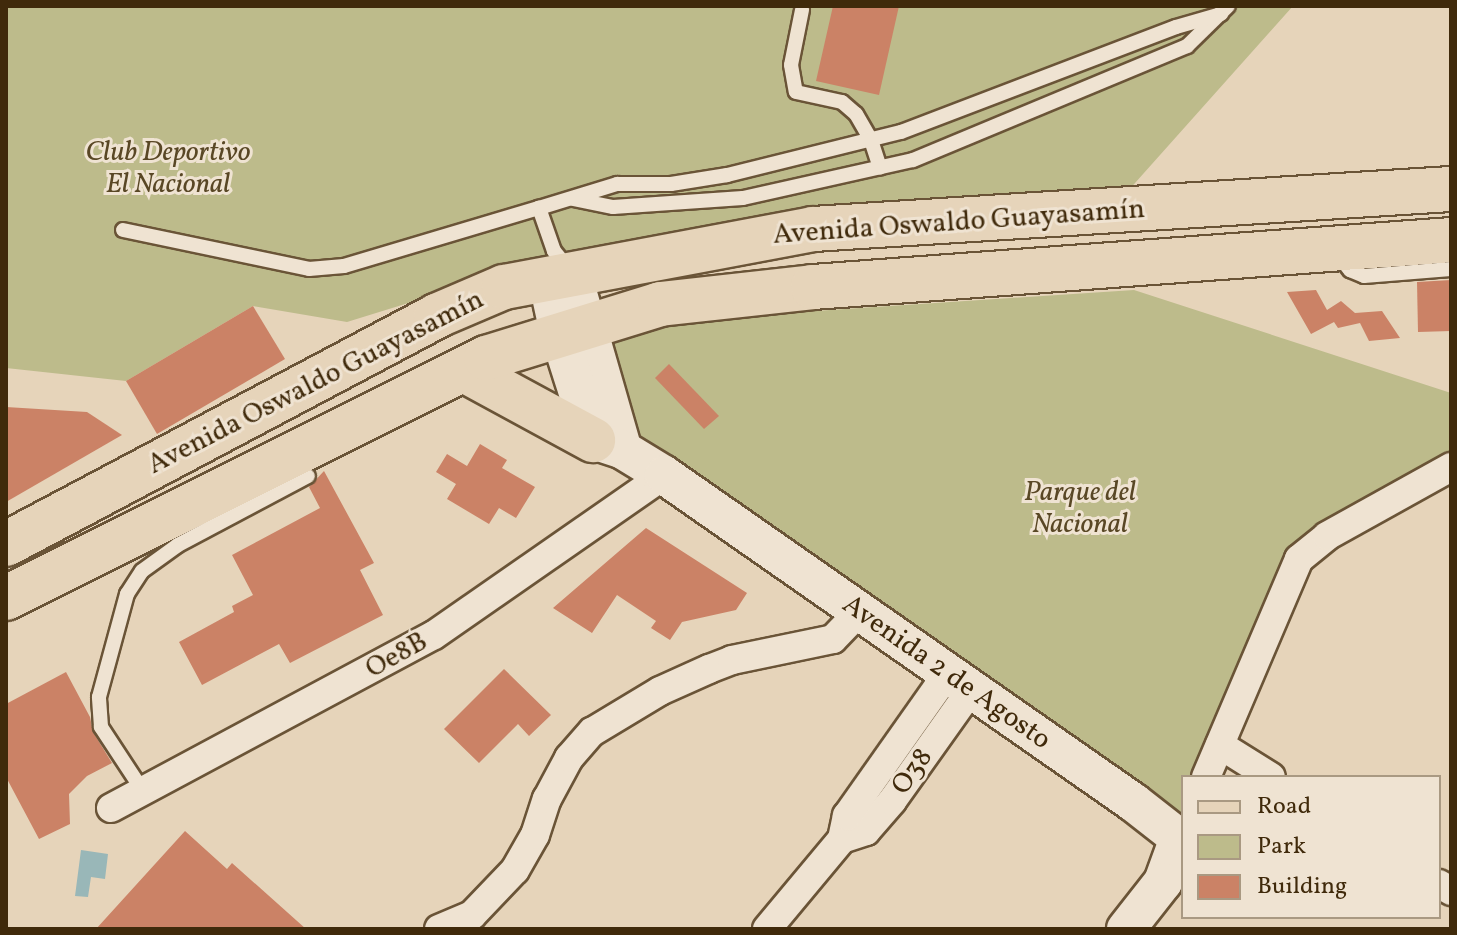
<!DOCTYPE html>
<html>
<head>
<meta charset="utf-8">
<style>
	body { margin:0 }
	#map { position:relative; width:1457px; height:935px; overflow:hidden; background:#e6d4ba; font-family:Vollkorn,serif }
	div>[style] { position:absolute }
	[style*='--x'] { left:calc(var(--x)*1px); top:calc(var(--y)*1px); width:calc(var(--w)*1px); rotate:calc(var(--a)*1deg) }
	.green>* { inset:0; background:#bdbb8b }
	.water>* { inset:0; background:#99b7b8 }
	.building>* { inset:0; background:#cb8266 }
	.roads { filter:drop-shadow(2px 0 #6a5437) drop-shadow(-2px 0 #6a5437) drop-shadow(0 2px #6a5437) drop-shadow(0 -2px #6a5437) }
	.lane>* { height:14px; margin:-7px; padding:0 7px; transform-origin:7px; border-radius:7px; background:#efe3d2 }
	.street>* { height:28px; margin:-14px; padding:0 14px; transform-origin:14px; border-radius:14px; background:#efe3d2 }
	.secondary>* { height:38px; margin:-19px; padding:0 19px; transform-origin:19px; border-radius:19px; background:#efe3d2 }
	.primary>* { height:44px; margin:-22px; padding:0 22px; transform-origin:22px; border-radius:22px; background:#e6d4ba }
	span { translate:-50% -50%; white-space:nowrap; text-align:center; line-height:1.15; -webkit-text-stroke:6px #efe3d2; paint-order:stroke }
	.park-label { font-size:28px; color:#594725; font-style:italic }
	.street-label { font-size:28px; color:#402a0b }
	.frame { position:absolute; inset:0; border:8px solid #402a0b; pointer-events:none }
	.legend { position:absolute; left:1181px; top:775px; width:260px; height:144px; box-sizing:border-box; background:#efe3d2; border:2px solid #a99982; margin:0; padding:10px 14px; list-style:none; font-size:24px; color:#402a0b }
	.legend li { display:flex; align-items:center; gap:16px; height:40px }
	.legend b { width:40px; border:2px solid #a99982 }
</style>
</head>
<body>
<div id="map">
	<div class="green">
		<i style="clip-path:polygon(6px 6px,1293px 6px,1127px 192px,756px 219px,662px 233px,573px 252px,347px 322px,253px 306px,126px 381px,6px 368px)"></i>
		<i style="clip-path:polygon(1134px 290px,1451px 393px,1451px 462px,1304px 546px,1204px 777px,1183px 777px,1183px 833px,628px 453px,586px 326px)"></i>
	</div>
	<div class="water">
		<i style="clip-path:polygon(81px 850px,108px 854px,105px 879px,91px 877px,88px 897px,75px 896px)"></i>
	</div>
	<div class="building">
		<i style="clip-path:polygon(833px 6px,899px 6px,879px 95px,816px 81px)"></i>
		<i style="clip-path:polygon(1451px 280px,1451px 331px,1418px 332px,1417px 282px)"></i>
		<i style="clip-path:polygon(1316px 290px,1327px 310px,1341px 301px,1355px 313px,1382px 311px,1400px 338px,1369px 341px,1360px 323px,1338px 328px,1334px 322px,1311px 334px,1287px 292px)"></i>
		<i style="clip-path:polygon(253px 306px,285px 359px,157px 434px,126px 381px)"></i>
		<i style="clip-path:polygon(669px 364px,719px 416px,704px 429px,655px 378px)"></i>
		<i style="clip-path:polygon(6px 407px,87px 412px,122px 435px,6px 502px)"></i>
		<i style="clip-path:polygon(480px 444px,507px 460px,502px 468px,535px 487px,516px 518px,499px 508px,489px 524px,447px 499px,456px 484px,436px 472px,447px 454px,467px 466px)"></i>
		<i style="clip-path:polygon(324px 471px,374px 563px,360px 570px,383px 615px,290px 663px,279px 644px,202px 685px,179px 642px,234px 612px,232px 606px,253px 595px,232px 555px,320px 508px,309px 487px)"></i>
		<i style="clip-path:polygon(646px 528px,747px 593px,736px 610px,682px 622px,670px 640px,651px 628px,656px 621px,617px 595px,592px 633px,553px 608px)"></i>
		<i style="clip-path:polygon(504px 669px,551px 715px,529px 736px,518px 724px,479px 763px,444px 729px)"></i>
		<i style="clip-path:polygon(66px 672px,90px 717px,93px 732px,112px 763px,87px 776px,69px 794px,70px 824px,39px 839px,6px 777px,6px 704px)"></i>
		<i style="clip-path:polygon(185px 831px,227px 869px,232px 863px,306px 929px,96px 929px)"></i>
	</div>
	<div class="roads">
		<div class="lane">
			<i style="--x:802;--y:10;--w:56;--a:101.3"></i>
			<i style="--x:791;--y:65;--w:27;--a:80"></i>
			<i style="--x:796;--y:92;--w:47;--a:12.3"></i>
			<i style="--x:842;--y:102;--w:18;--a:41"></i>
			<i style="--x:856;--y:114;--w:30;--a:60"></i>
			<i style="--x:871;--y:140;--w:29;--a:72"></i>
			<i style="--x:573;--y:199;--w:41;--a:11.3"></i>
			<i style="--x:613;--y:207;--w:130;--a:-4"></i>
			<i style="--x:743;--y:198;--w:174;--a:-12.6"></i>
			<i style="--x:913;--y:160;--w:297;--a:-22.6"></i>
			<i style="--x:1187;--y:46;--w:57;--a:-44.3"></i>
			<i style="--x:123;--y:230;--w:190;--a:11.8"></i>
			<i style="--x:309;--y:269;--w:35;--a:-5"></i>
			<i style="--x:344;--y:266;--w:203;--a:-16.6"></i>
			<i style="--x:1339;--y:256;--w:18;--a:52"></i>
			<i style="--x:1350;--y:270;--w:15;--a:23"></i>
			<i style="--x:1364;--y:276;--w:87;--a:-4.6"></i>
			<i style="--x:567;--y:267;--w:21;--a:-129"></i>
			<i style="--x:554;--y:251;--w:46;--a:-109.2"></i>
			<i style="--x:539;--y:208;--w:82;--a:-17.1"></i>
			<i style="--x:617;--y:184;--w:54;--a:0"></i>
			<i style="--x:671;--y:184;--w:57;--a:-9.1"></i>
			<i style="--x:727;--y:175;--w:179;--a:-13.9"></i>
			<i style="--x:901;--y:132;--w:294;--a:-20.9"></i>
			<i style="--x:1176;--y:27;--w:47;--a:-16.1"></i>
			<i style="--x:143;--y:791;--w:77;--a:-123.3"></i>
			<i style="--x:101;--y:727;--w:30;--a:-94"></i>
			<i style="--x:99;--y:697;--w:107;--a:-74.8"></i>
			<i style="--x:127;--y:594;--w:27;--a:-57"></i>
			<i style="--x:142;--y:571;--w:44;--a:-35.8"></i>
			<i style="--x:178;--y:545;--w:147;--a:-28"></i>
		</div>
		<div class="street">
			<i style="--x:1220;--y:745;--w:60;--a:32.1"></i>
			<i style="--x:1206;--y:777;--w:237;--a:-66.9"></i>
			<i style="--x:1299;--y:559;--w:36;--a:-39"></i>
			<i style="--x:1327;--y:536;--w:142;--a:-29.1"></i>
			<i style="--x:111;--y:808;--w:366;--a:-28.2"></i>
			<i style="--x:434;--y:635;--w:280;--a:-34.8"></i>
			<i style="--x:842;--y:839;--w:25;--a:-18"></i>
			<i style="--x:866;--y:831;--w:40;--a:-49"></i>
			<i style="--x:892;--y:801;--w:136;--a:-54.6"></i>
			<i style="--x:1439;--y:884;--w:14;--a:30"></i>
			<i style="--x:439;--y:929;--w:36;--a:-23"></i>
			<i style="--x:472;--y:915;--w:62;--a:-46.3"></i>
			<i style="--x:515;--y:870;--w:40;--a:-60.3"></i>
			<i style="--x:535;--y:835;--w:38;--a:-72"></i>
			<i style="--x:547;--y:799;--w:47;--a:-61.8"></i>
			<i style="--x:569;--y:758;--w:35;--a:-49"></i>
			<i style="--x:592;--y:732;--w:79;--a:-31.1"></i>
			<i style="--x:660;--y:691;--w:54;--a:-24.2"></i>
			<i style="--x:709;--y:669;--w:25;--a:-21"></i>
			<i style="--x:732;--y:660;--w:103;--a:-11.7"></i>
			<i style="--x:833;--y:639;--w:36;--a:-46"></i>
			<i style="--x:767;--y:929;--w:117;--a:-50.2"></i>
			<i style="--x:842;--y:839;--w:24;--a:-78"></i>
			<i style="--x:847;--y:816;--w:174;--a:-54.8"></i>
		</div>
		<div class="secondary">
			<i style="--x:572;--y:273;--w:178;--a:74"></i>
			<i style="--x:547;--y:278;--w:56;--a:77.7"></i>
			<i style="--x:559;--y:333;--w:112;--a:72.4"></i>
			<i style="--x:593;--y:440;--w:32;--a:18"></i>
			<i style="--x:623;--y:450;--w:48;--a:31.4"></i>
			<i style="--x:664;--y:475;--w:572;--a:34.89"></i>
			<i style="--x:1133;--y:802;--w:58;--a:38"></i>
			<i style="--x:1179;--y:838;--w:47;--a:110"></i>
			<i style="--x:1163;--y:882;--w:60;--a:128.2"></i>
		</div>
		<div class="primary">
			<i style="--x:464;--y:370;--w:147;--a:28.5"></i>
			<i style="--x:6;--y:544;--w:487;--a:-27.9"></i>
			<i style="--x:436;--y:316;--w:74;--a:-23.1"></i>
			<i style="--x:504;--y:287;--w:314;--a:-10.6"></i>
			<i style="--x:813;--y:229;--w:639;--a:-3.59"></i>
			<i style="--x:6;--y:598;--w:537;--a:-26.57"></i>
			<i style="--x:486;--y:358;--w:182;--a:-17.2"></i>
			<i style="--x:660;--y:304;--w:154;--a:-6.3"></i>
			<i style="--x:813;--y:287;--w:640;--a:-4.21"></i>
		</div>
	</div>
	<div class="park-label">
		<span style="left:168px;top:169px">Club Deportivo<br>El Nacional</span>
		<span style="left:1080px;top:509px">Parque del<br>Nacional</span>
	</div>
	<div class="street-label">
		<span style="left:959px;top:223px;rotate:-4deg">Avenida Oswaldo Guayasamín</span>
		<span style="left:316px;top:383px;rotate:-27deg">Avenida Oswaldo Guayasamín</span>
		<span style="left:397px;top:656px;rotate:-29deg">Oe8B</span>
		<span style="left:946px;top:673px;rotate:35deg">Avenida 2 de Agosto</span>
		<span style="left:913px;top:772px;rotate:-55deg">O38</span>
	</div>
	<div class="frame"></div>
	<ul class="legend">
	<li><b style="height:10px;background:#e6d4ba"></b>Road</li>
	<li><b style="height:22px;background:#bdbb8b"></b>Park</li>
	<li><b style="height:22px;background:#cb8266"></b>Building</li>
	</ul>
</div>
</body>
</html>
